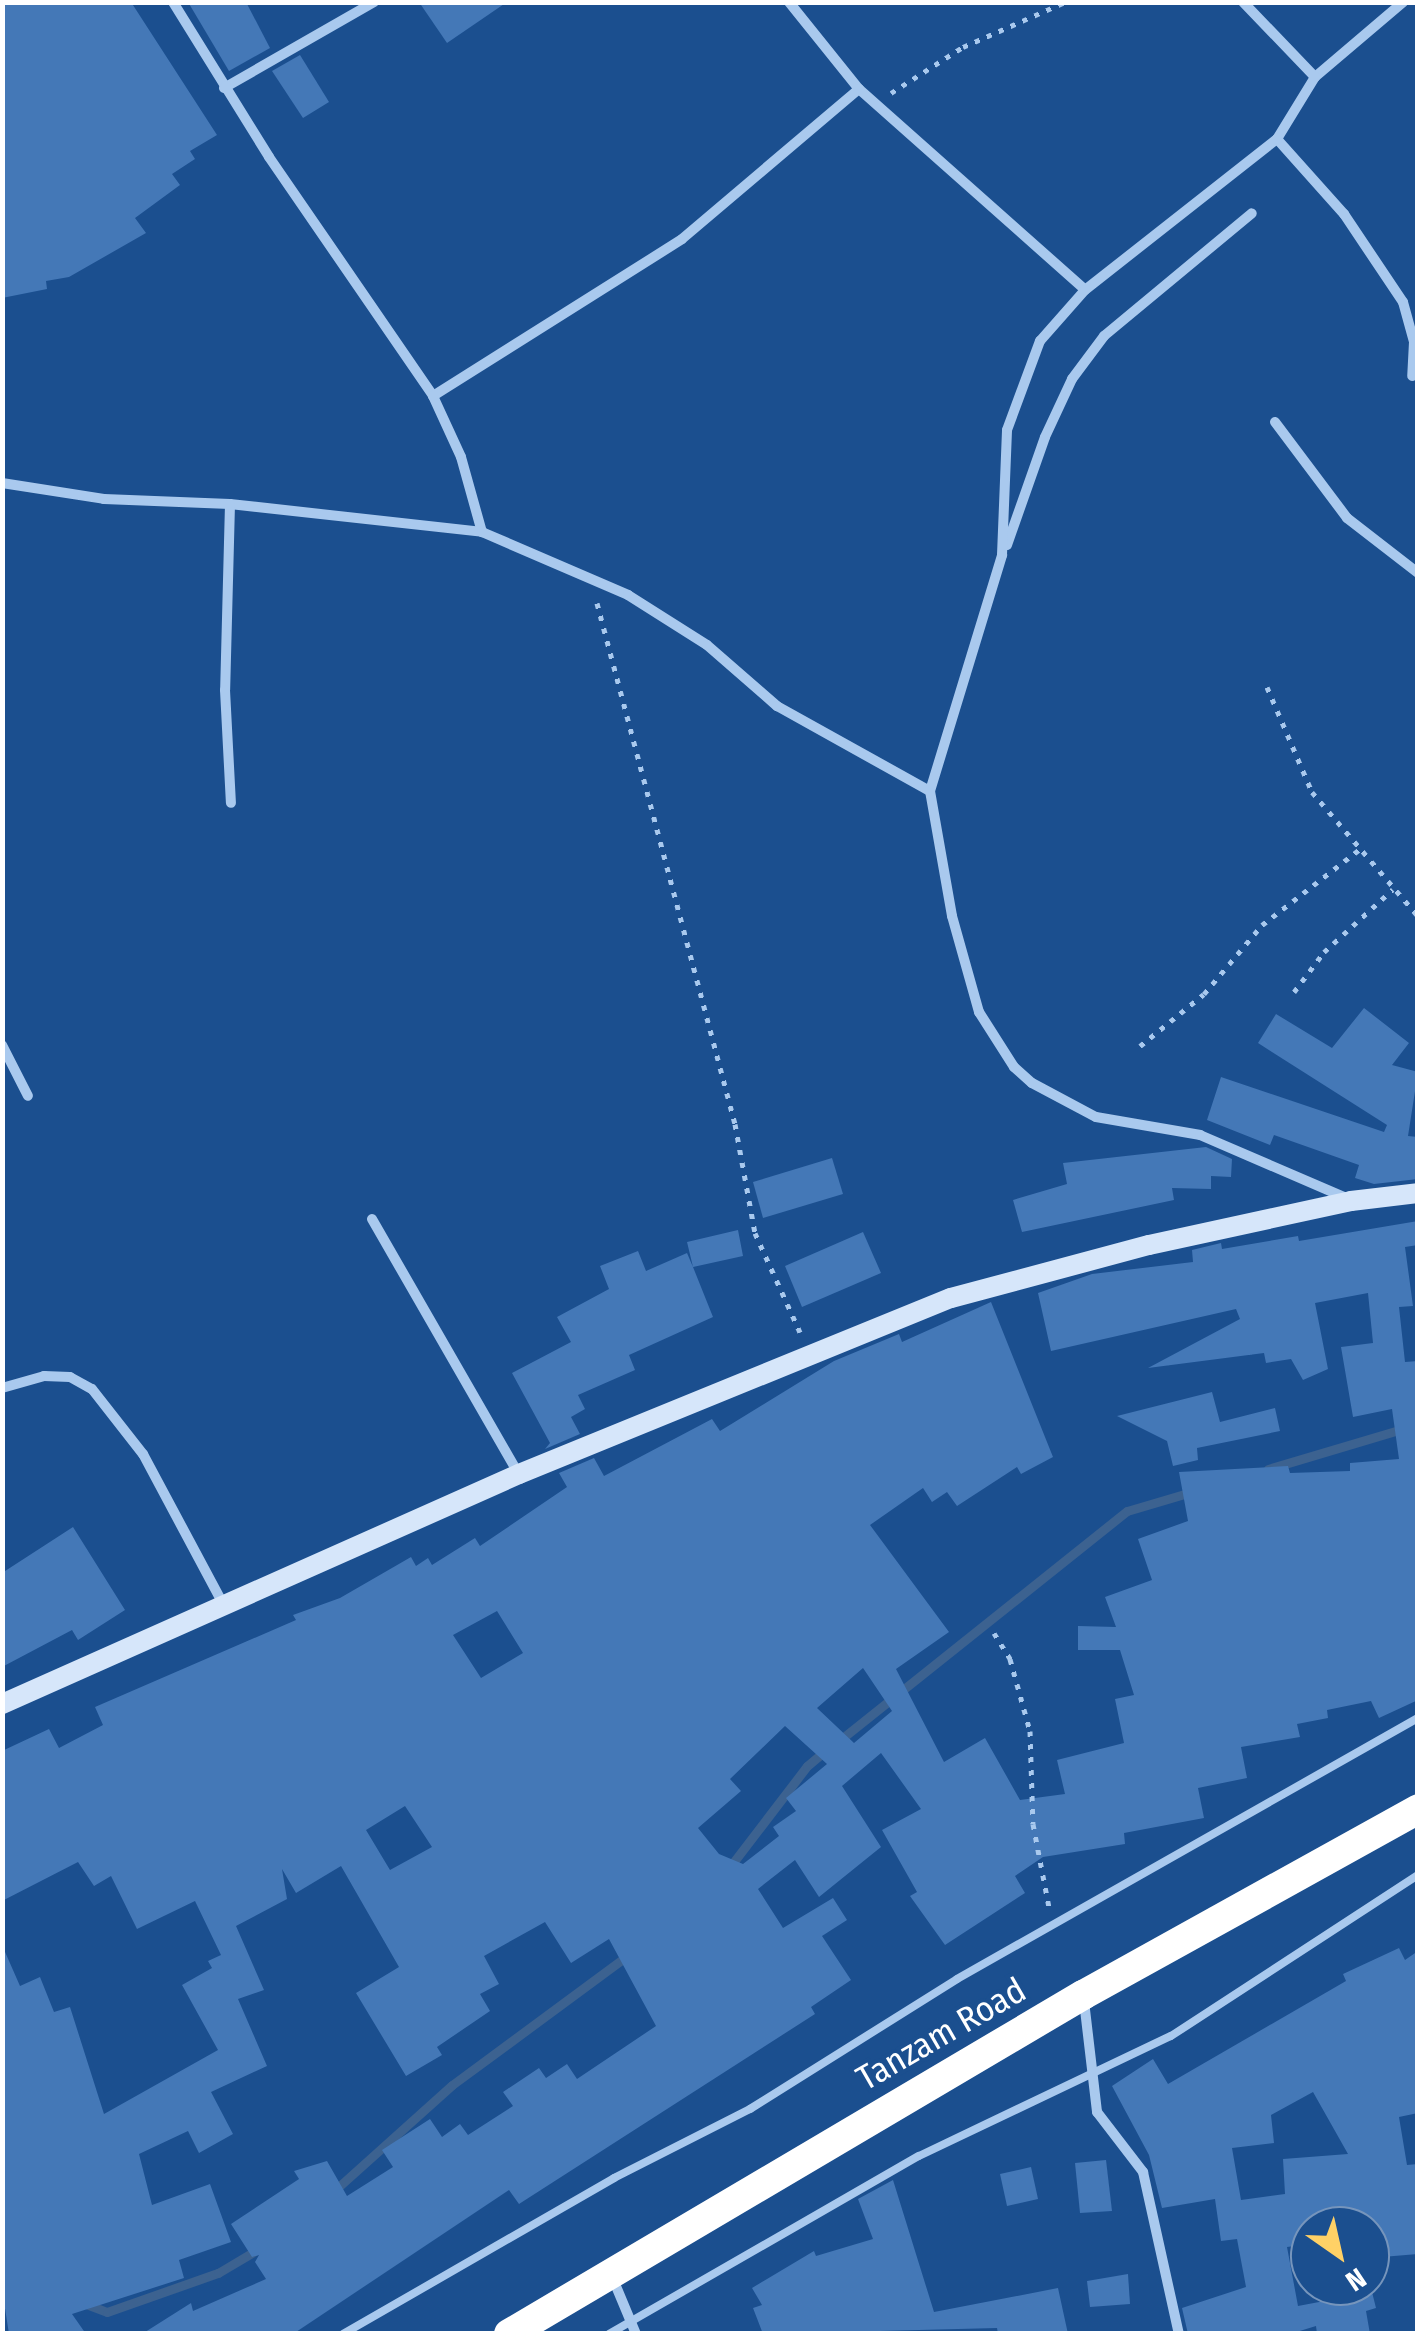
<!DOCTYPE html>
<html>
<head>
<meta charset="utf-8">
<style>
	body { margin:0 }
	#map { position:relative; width:1420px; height:2336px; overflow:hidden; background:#1b4f8f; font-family:"Fira Sans Condensed",sans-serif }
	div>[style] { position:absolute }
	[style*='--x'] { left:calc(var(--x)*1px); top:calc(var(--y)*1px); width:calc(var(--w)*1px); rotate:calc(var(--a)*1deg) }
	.stream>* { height:9px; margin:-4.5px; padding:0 4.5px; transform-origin:4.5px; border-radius:4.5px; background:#3c6290 }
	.building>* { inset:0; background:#4478b7 }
	.path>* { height:5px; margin-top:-2.5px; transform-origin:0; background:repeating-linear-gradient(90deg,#a9c9ee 0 5px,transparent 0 13px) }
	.lane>* { height:8px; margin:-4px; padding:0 4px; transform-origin:4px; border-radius:4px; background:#a9c9ee }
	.street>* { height:10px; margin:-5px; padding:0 5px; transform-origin:5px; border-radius:5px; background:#a9c9ee }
	.secondary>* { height:20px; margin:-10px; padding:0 10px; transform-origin:10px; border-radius:10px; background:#d6e6fa }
	.highway>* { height:30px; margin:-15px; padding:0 15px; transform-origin:15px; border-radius:15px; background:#fff }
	span { translate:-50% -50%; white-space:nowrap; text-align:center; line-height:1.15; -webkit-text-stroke:8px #1b4f8f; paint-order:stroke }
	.street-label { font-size:35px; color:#fff }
	.frame { position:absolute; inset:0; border:5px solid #fff; pointer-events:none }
	.north { position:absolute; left:1290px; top:2206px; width:100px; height:100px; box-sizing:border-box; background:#1b4f8f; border:2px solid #7695bc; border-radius:50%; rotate:146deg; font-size:28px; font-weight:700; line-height:40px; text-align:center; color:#fff }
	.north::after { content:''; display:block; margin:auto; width:35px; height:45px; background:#ffd166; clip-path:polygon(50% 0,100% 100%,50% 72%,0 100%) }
</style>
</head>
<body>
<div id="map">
	<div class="stream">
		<i style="--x:1268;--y:1469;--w:140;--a:-16.6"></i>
		<i style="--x:840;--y:1740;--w:367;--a:-38.6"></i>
		<i style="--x:1127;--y:1511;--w:67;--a:-16.5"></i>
		<i style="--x:729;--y:1868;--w:128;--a:-52.6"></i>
		<i style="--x:807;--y:1766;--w:26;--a:-40"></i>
		<i style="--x:335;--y:2190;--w:157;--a:-41.9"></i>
		<i style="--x:452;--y:2085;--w:217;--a:-36.4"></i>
		<i style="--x:86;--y:2304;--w:22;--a:21"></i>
		<i style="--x:107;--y:2312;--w:118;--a:-19.4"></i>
		<i style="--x:218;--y:2273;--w:49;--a:-30.8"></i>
	</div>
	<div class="building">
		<i style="clip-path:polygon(2px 2px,131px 2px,217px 135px,190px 151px,195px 159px,172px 174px,180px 185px,135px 218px,146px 233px,69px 277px,46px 281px,47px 289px,2px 298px)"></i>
		<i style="clip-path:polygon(188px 2px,246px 2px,270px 48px,229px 71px)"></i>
		<i style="clip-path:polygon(419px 2px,507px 2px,447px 43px)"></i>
		<i style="clip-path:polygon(300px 55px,329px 102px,303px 118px,272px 71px)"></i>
		<i style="clip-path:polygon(1364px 1008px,1409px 1043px,1392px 1065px,1418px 1072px,1408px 1136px,1418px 1137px,1418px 1179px,1374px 1184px,1355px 1178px,1359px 1165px,1274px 1135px,1270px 1145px,1207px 1120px,1221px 1077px,1384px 1132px,1387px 1125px,1258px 1043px,1276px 1014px,1332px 1048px)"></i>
		<i style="clip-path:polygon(1206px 1147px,1232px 1159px,1231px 1177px,1211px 1176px,1211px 1189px,1172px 1188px,1174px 1200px,1022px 1232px,1013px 1200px,1067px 1184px,1063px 1163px)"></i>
		<i style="clip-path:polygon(832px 1158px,843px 1194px,763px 1218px,753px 1182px)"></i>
		<i style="clip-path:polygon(evenodd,1418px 1221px,1418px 1245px,1405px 1247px,1413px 1306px,1399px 1307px,1405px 1362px,1418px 1361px,1418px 1700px,1379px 1718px,1371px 1701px,1327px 1710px,1328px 1718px,1297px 1724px,1300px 1737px,1241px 1747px,1247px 1778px,1198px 1788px,1204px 1818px,1124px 1833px,1125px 1844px,1043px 1857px,1015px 1876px,1025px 1893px,945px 1945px,910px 1896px,917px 1892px,882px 1830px,921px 1809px,881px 1753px,842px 1786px,881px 1847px,819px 1897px,795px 1860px,758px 1889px,783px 1928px,833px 1898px,847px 1920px,822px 1936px,851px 1980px,811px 2007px,815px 2014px,519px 2204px,509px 2190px,293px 2334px,142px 2334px,191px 2303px,193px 2311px,266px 2279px,255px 2262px,259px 2255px,252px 2257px,231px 2224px,299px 2179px,294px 2171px,327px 2161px,347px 2196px,393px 2167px,382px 2150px,430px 2119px,442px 2137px,460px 2124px,468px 2135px,513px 2106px,503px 2092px,539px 2068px,546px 2078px,567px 2064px,577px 2079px,656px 2026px,609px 1939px,571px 1963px,545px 1922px,484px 1956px,499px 1984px,480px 1994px,490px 2011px,437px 2047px,442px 2055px,406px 2076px,356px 1993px,399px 1967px,341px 1866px,296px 1893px,282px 1869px,287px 1899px,236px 1926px,264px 1990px,238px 1999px,267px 2066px,211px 2092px,233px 2134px,199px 2153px,188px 2131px,139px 2154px,152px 2205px,210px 2184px,231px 2242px,179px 2260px,184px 2278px,72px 2314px,86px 2334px,9px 2334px,2px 2289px,2px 1945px,20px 1986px,40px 1977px,54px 2012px,70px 2007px,104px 2114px,218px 2050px,182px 1985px,212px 1968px,208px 1961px,221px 1955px,195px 1901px,137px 1929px,111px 1876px,94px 1886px,78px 1862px,2px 1901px,2px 1751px,49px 1729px,59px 1748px,103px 1725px,95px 1707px,296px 1620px,293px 1615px,340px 1598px,411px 1557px,416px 1566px,428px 1558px,432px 1565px,475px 1538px,480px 1546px,567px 1487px,559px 1473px,594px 1458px,604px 1476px,712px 1419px,720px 1431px,834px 1361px,899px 1334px,902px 1342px,991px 1302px,1053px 1457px,1021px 1474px,1017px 1467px,957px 1506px,947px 1492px,932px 1502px,923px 1488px,870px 1525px,949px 1632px,896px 1669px,944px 1762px,985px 1738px,1020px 1800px,1065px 1794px,1057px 1760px,1124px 1743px,1115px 1699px,1134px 1695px,1120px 1650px,1078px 1650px,1078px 1626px,1116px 1627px,1105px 1597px,1152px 1580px,1138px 1539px,1188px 1521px,1179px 1472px,1288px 1466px,1290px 1473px,1350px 1471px,1350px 1463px,1399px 1459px,1392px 1409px,1353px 1417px,1341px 1347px,1373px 1343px,1368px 1293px,1315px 1303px,1328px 1369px,1303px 1380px,1291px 1359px,1266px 1363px,1264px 1353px,1148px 1368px,1240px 1319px,1236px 1309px,1051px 1351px,1038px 1293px,1092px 1274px,1193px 1262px,1192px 1250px,1221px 1243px,1222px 1249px,1298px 1236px,1299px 1241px,1418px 1221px,497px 1611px,523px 1653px,481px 1678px,453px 1635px,497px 1611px,1418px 1221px,863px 1668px,892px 1711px,854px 1743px,817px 1708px,863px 1668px,1418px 1221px,785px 1726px,827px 1764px,786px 1798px,796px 1811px,773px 1827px,779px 1836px,743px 1864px,719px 1854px,698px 1828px,741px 1791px,730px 1779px,785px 1726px,1418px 1221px,405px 1806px,432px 1847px,390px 1870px,366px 1830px,405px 1806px)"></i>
		<i style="clip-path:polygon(738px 1230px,743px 1256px,693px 1267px,713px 1317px,629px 1355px,635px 1370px,578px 1395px,585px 1409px,571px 1417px,580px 1434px,545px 1449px,550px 1443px,512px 1373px,571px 1342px,557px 1317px,609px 1289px,600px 1266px,638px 1251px,646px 1271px,687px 1253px,693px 1267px,687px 1242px)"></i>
		<i style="clip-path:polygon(863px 1232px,881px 1273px,802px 1307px,785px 1266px)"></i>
		<i style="clip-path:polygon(1212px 1392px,1220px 1422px,1275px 1408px,1280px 1431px,1197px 1448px,1198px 1460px,1173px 1466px,1167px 1441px,1117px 1416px)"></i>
		<i style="clip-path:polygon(73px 1527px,125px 1610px,78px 1640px,72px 1630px,2px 1667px,2px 1573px)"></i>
		<i style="clip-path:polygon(evenodd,1399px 1948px,1405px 1960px,1418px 1951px,1418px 2113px,1399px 2117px,1407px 2165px,1418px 2164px,1418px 2254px,1370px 2258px,1370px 2226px,1310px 2226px,1310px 2244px,1287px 2247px,1298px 2306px,1372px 2292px,1376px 2308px,1366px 2311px,1370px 2334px,1317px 2334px,1316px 2326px,1290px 2334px,1188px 2334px,1182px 2308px,1246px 2287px,1237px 2239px,1221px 2241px,1215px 2199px,1162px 2208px,1149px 2155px,1112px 2086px,1153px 2059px,1168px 2084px,1346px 1981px,1343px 1974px,1399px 1948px,1313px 2092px,1348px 2154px,1283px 2159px,1285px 2194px,1241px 2200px,1232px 2148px,1274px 2143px,1271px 2115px,1313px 2092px)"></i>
		<i style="clip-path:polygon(1106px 2160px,1112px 2211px,1080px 2213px,1075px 2163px)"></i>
		<i style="clip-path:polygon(1031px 2167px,1038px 2199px,1007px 2206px,1000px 2174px)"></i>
		<i style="clip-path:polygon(893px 2180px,934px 2312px,1058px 2288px,1068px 2334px,998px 2334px,997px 2328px,763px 2334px,753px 2308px,762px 2305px,752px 2288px,814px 2251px,816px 2256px,873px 2239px,858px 2199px)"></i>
		<i style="clip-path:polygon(1128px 2274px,1130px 2304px,1090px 2307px,1087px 2281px)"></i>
	</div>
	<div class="path">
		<i style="--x:891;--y:93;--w:85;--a:-32.6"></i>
		<i style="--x:963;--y:47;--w:111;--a:-23.8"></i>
		<i style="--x:597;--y:603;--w:539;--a:75.16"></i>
		<i style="--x:735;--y:1124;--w:111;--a:79.6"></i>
		<i style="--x:755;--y:1233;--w:109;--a:65.6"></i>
		<i style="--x:1267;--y:687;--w:114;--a:66.8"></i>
		<i style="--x:1312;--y:792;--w:163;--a:49.5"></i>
		<i style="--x:1294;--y:992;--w:50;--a:-53.1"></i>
		<i style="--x:1324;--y:952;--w:93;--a:-42.4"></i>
		<i style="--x:1140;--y:1046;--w:82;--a:-39.1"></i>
		<i style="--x:1204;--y:994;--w:90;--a:-50"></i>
		<i style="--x:1262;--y:925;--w:124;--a:-37.8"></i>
		<i style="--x:994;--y:1633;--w:31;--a:58"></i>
		<i style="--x:1010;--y:1659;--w:75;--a:74.5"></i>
		<i style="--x:1030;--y:1731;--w:93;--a:88.2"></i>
		<i style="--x:1033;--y:1824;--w:85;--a:79.1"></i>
	</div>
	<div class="lane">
		<i style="--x:343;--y:2334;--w:313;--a:-29.9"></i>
		<i style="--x:614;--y:2178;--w:153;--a:-26.9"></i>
		<i style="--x:750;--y:2109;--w:244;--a:-32.1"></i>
		<i style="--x:957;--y:1979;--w:530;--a:-29.52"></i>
		<i style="--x:609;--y:2334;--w:357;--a:-29.9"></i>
		<i style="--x:919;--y:2156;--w:279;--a:-25.5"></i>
		<i style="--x:1171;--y:2036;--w:295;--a:-33.1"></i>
	</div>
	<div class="street">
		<i style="--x:173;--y:2;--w:182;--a:58.2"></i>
		<i style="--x:269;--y:157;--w:290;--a:55.5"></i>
		<i style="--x:433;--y:396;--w:67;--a:65.3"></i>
		<i style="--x:461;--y:457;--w:78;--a:74.4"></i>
		<i style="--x:789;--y:2;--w:112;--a:51.2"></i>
		<i style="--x:859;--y:89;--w:302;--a:41.6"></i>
		<i style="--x:1315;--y:77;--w:116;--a:-40.4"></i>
		<i style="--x:224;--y:88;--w:173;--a:-29.8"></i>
		<i style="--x:1277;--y:139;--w:101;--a:48.2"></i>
		<i style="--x:1344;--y:214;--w:106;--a:56.2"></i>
		<i style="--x:1403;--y:302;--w:41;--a:74.6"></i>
		<i style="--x:1414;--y:342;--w:34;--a:93"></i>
		<i style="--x:433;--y:396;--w:294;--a:-32.2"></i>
		<i style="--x:682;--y:239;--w:232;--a:-40.3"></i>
		<i style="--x:1275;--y:422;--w:120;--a:53.1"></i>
		<i style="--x:1347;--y:518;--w:90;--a:37.8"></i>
		<i style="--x:2;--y:483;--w:103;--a:8.9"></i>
		<i style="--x:104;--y:499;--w:126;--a:2.3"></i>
		<i style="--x:230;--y:504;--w:254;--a:6.3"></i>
		<i style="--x:482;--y:532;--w:159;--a:23.3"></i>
		<i style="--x:628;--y:595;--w:93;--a:32.3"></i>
		<i style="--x:707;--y:645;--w:93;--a:41.1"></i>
		<i style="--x:777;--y:706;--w:175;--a:29.1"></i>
		<i style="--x:930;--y:791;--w:127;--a:80"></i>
		<i style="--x:952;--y:916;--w:100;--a:74.3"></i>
		<i style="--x:979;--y:1012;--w:65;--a:57.5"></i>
		<i style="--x:1014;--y:1067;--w:24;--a:42"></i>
		<i style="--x:1032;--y:1083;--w:72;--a:28"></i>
		<i style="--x:1096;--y:1117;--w:106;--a:9.8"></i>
		<i style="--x:1200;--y:1135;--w:159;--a:23.3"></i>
		<i style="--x:230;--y:504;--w:186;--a:91.5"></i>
		<i style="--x:225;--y:690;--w:113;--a:87"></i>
		<i style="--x:1007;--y:545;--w:114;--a:-70.6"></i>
		<i style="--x:1045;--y:437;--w:64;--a:-65"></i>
		<i style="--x:1072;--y:379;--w:54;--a:-53.3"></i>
		<i style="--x:1104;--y:336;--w:192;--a:-39.7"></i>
		<i style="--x:930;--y:791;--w:247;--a:-73"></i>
		<i style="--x:1002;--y:555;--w:125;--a:-87.7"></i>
		<i style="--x:1007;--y:430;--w:95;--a:-69.7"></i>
		<i style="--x:1040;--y:341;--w:68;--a:-48.6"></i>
		<i style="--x:1085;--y:290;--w:244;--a:-38.2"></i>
		<i style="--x:1277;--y:139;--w:73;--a:-58.5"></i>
		<i style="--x:1315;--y:77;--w:104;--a:-133.8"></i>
		<i style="--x:2;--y:1045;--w:57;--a:63"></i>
		<i style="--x:372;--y:1219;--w:293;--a:60.1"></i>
		<i style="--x:2;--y:1388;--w:44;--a:-15.9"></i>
		<i style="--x:44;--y:1376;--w:26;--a:2"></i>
		<i style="--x:70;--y:1377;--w:25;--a:29"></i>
		<i style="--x:92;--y:1389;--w:83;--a:51.9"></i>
		<i style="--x:143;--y:1454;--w:168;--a:61.9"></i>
		<i style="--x:1084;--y:2001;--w:112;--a:83.3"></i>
		<i style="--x:1097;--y:2112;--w:76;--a:52.5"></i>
		<i style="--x:1143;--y:2172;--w:166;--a:77.5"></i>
		<i style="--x:613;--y:2279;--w:60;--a:67.3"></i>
	</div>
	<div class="secondary">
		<i style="--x:2;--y:1704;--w:566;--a:-23.98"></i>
		<i style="--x:519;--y:1474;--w:466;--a:-22.2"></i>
		<i style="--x:951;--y:1298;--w:205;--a:-15"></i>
		<i style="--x:1149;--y:1245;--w:207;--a:-12.3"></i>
		<i style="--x:1351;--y:1201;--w:67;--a:-6.8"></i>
	</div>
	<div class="highway">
		<i style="--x:509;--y:2334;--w:667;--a:-30.57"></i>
		<i style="--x:1083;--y:1995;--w:383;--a:-29"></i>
	</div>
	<div class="street-label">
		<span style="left:941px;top:2034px;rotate:-30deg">Tanzam Road</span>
	</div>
	<div class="frame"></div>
	<div class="north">N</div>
</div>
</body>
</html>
